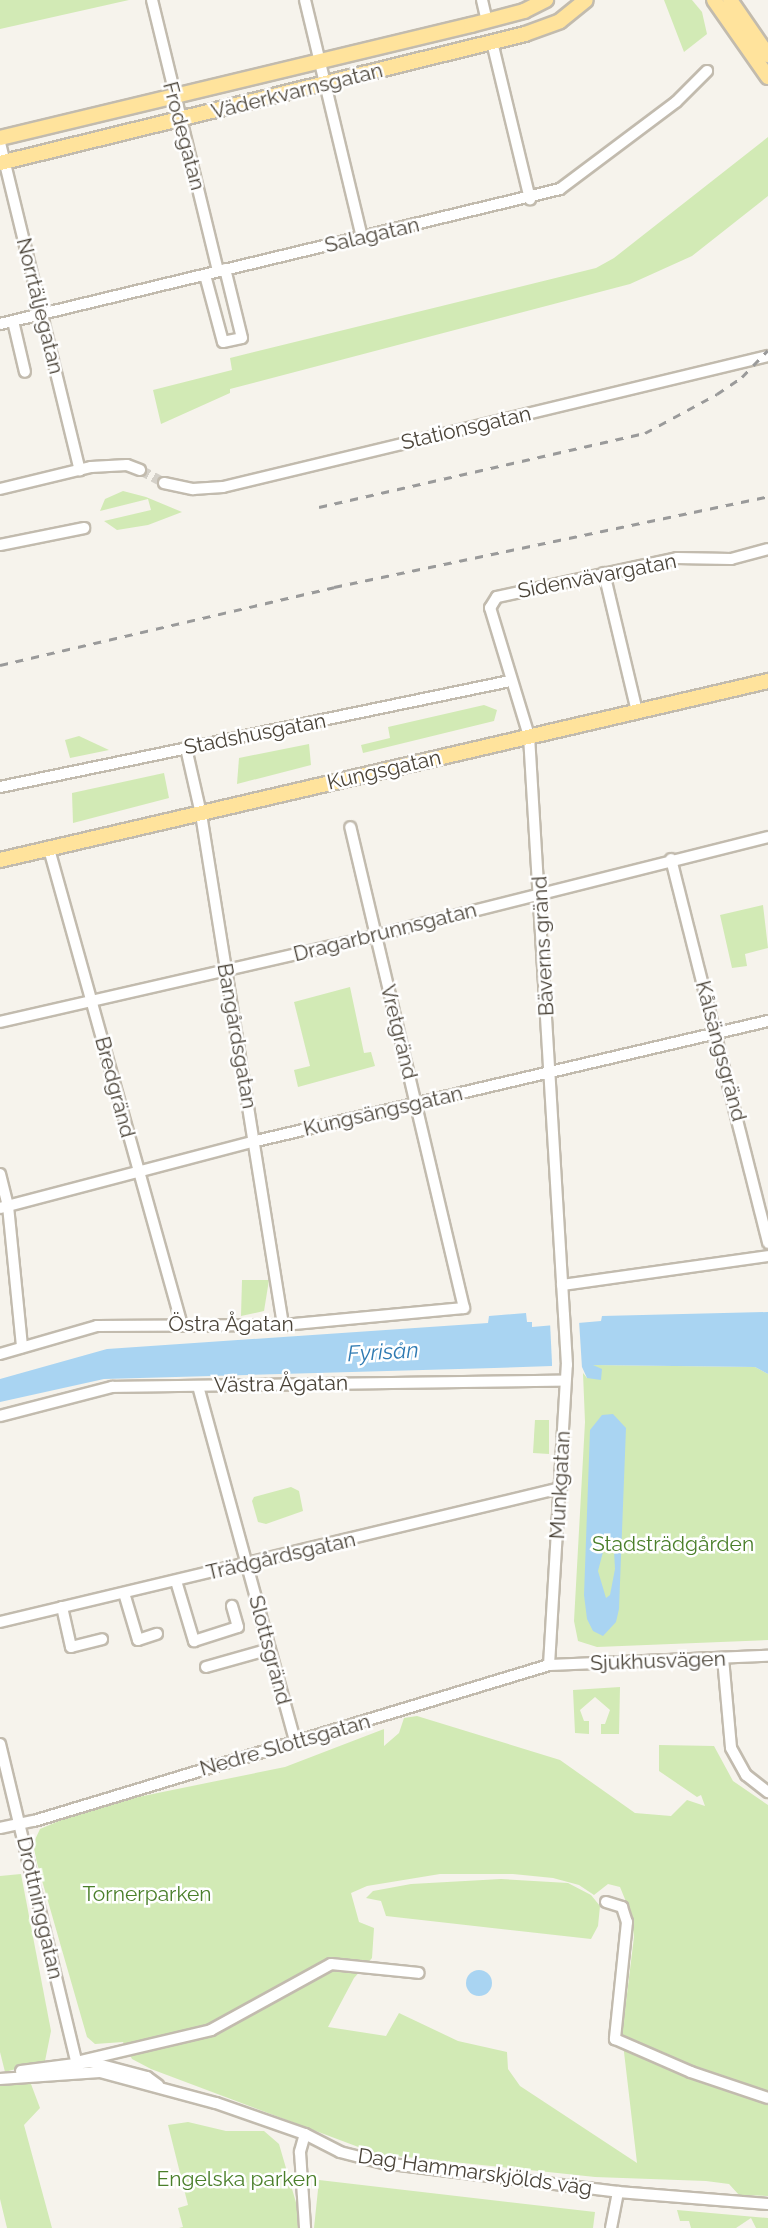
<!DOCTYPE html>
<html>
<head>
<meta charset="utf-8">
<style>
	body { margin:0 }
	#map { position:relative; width:768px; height:2228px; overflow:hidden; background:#f6f3ec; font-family:Raleway,sans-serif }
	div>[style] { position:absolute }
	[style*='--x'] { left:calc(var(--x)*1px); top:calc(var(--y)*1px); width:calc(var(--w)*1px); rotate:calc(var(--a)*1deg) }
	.green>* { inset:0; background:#d2eab5 }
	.water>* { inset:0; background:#a9d4f2 }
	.round { border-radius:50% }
	.pier>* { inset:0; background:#f6f3ec }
	.minor-tunnel>* { height:10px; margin-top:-5px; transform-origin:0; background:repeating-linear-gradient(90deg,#d4d0c8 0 10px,transparent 0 15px) }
	.roads { filter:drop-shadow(2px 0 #c2bbae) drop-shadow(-2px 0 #c2bbae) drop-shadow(0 2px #c2bbae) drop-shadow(0 -2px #c2bbae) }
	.minor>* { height:10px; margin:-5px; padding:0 5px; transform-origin:5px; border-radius:5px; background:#fff }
	.major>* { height:14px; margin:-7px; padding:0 7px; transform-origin:7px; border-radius:7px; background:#ffe39c }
	.rail>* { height:3px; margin-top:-1.5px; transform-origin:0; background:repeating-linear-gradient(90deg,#9a9a9a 0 8px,transparent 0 16px) }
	span { translate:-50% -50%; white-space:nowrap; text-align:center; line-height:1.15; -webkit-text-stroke:5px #fff; paint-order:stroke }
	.street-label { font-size:21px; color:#4b4439 }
	.park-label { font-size:21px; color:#4a7f2a }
	.water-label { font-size:22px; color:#2e7ab2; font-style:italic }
</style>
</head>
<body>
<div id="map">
	<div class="green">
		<i style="clip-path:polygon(0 0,129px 0,0 29px)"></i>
		<i style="clip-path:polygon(664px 0,692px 0,702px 12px,707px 34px,684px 52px)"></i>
		<i style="clip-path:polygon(768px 137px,768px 196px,692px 256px,630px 284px,230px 389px,230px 393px,161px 424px,153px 390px,232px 370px,230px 358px,596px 268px,614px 258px)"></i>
		<i style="clip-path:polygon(123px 491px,146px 497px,182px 512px,148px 525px,117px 530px,104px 521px,151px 510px,148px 499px,100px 511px,105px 499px)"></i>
		<i style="clip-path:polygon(484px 705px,497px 710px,494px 721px,363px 753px,361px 745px,390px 738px,388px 727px)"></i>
		<i style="clip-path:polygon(79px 736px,109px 750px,70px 758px,65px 740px)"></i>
		<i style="clip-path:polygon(309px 744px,311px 765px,237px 784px,239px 758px)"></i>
		<i style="clip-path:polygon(164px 773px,169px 798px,73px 823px,72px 793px)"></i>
		<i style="clip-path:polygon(763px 905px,768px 948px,745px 954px,747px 966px,732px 968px,720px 915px)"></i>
		<i style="clip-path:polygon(350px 987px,364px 1053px,371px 1052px,375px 1066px,298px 1087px,294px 1070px,310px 1066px,294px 1002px)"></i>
		<i style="clip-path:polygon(242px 1280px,269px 1280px,264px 1311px,241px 1316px)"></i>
		<i style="clip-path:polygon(593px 1365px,755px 1367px,768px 1374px,768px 1640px,597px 1647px,578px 1641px,574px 1621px,585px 1422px,583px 1373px,587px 1378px)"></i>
		<i style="clip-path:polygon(535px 1420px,549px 1420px,549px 1454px,533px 1453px)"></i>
		<i style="clip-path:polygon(291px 1487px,299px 1491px,303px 1511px,266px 1524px,258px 1522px,252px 1501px,254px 1497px)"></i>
		<i style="clip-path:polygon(620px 1687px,619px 1734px,601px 1734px,601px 1724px,605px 1724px,610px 1710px,595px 1697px,580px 1710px,584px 1721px,589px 1721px,589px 1734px,575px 1733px,573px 1690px)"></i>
		<i style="clip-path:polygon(evenodd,417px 1716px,560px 1760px,635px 1813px,671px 1816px,687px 1800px,705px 1806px,701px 1795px,697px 1797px,659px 1771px,659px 1745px,714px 1746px,733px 1781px,768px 1805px,768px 2196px,739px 2195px,729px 2184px,706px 2181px,595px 2177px,377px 2154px,151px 2069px,132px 2059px,123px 2042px,95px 2044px,87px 2037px,37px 1863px,33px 1844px,40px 1829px,94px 1806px,285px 1767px,384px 1729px,384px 1746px,399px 1733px,404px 1718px,417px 1716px,440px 1874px,513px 1874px,553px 1878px,579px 1885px,594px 1895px,608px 1884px,620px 1887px,631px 1914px,634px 1937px,622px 2035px,637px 2163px,520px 2086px,508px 2069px,507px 2052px,458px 2041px,399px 2013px,386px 2036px,328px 2027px,354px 1978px,372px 1958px,374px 1928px,359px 1922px,351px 1893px,367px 1886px,440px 1874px)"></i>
		<i style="clip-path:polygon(21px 1874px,51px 2031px,45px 2061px,5px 2072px,0 2052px,0 1876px)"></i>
		<i style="clip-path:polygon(501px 1879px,568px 1883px,591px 1895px,600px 1906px,598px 1926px,591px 1939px,386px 1916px,381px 1901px,366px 1898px,373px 1891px,411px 1884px)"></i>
		<i style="clip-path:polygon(28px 2076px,40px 2108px,24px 2125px,52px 2228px,7px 2228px,0 2199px,0 2079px)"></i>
		<i style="clip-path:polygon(188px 2122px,226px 2131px,264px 2131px,279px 2144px,297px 2206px,298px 2228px,179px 2228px,183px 2227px,178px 2208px,188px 2205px,168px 2125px)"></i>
		<i style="clip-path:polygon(319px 2180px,595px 2212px,593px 2228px,314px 2228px)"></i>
		<i style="clip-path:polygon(677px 2210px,768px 2218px,768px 2228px,756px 2228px,751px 2218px,736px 2228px,691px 2228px,689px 2221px,680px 2221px)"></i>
	</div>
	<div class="water">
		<i style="clip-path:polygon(768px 1312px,768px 1374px,755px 1367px,593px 1365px,602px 1369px,601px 1380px,587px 1378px,582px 1367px,552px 1362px,552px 1366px,494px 1368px,104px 1379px,0 1402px,0 1379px,107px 1349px,488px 1323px,489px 1316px,526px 1313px,527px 1322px,532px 1322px,532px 1327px,601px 1321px,602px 1316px)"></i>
		<i style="clip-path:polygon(evenodd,613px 1414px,626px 1428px,619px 1609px,616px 1622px,603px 1636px,593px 1631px,587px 1619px,584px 1595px,590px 1430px,602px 1415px,613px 1414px,609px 1547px,614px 1551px,615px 1569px,610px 1595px,606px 1598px,598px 1571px,603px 1552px,609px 1547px)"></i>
		<i class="round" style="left:466px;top:1970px;width:26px;height:26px"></i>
	</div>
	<div class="pier">
		<i style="clip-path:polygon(579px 1320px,582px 1368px,552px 1363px,550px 1322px)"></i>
	</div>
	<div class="minor-tunnel">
		<i style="--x:140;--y:470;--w:27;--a:28"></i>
	</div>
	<div class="roads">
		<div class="minor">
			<i style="--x:152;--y:0;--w:279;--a:76.3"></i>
			<i style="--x:305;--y:0;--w:245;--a:76.5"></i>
			<i style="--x:482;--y:0;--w:22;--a:77"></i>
			<i style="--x:492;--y:42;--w:162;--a:76.4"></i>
			<i style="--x:0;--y:143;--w:337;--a:76.3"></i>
			<i style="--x:205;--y:275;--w:69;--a:75"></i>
			<i style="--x:223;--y:342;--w:19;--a:-12"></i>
			<i style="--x:242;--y:338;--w:71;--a:-103.8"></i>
			<i style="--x:13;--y:321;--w:52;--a:76.8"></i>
			<i style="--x:0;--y:324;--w:576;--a:-13.55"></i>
			<i style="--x:560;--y:189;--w:145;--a:-36.9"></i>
			<i style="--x:676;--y:102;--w:44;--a:-45"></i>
			<i style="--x:164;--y:483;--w:30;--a:12"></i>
			<i style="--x:193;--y:489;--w:30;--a:-4"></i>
			<i style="--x:223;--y:487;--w:561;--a:-13.52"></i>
			<i style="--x:0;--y:489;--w:94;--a:-13.6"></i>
			<i style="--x:91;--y:467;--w:36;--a:-3"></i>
			<i style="--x:127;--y:465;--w:14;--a:21"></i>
			<i style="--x:0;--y:545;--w:86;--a:-11.4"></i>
			<i style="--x:604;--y:573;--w:142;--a:76.6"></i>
			<i style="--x:186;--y:748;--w:68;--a:77.2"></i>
			<i style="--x:201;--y:814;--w:518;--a:80.88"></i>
			<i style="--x:0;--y:787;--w:521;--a:-11.74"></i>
			<i style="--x:49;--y:849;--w:493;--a:74.4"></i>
			<i style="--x:671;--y:859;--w:396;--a:75.8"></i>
			<i style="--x:0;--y:1022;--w:384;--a:-12.9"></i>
			<i style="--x:374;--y:936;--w:406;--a:-14.1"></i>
			<i style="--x:0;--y:1174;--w:33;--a:76"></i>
			<i style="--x:8;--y:1206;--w:142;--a:84.3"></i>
			<i style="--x:0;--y:1208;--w:265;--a:-14.7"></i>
			<i style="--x:256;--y:1141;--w:526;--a:-13.19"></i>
			<i style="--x:562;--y:1285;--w:208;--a:-8"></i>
			<i style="--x:0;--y:1354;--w:101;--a:-16.1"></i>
			<i style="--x:97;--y:1326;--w:186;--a:-0.3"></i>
			<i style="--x:283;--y:1325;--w:182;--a:-5.4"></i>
			<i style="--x:464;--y:1308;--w:494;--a:-103.3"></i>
			<i style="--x:198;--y:1386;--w:368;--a:74.7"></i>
			<i style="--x:0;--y:1416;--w:116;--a:-14.5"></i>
			<i style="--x:112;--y:1387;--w:453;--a:-0.8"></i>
			<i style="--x:176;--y:1581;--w:63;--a:73.3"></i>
			<i style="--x:194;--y:1641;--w:46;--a:-17.7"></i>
			<i style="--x:238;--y:1627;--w:22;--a:-106"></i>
			<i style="--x:124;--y:1593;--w:49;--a:73.4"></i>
			<i style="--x:138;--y:1640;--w:20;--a:-18"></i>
			<i style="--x:62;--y:1607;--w:41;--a:77.3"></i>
			<i style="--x:71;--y:1647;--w:32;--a:-14"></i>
			<i style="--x:0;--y:1622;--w:577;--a:-13.43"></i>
			<i style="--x:723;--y:1658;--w:90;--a:84.9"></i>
			<i style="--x:731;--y:1748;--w:31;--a:61"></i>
			<i style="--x:746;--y:1775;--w:28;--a:38"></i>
			<i style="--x:549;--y:1665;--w:301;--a:-86.6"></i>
			<i style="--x:567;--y:1365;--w:50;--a:-93.4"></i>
			<i style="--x:564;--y:1315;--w:580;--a:-93.46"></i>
			<i style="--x:529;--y:736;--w:134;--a:-106.9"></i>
			<i style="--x:490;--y:608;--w:13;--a:-58"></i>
			<i style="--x:497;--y:597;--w:184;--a:-12.2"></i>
			<i style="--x:677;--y:558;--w:54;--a:1.1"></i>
			<i style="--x:731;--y:559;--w:38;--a:-15"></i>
			<i style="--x:206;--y:1667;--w:66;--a:-15.7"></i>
			<i style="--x:0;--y:1744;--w:334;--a:76.5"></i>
			<i style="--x:0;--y:1828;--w:35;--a:-12"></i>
			<i style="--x:34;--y:1821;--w:538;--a:-16.85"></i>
			<i style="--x:549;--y:1665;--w:219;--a:-2.4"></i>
			<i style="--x:606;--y:1902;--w:17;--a:17"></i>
			<i style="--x:622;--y:1907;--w:16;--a:72"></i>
			<i style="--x:627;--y:1922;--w:118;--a:95.9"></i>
			<i style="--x:615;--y:2039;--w:83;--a:23.5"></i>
			<i style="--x:691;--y:2072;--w:81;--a:18.7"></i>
			<i style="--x:76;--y:2062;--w:139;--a:-13.3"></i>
			<i style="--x:211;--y:2030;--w:137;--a:-28.8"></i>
			<i style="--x:331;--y:1964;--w:88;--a:5.8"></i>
			<i style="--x:21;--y:2071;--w:70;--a:-7.4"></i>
			<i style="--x:90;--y:2062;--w:59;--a:14.7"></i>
			<i style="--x:147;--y:2077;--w:14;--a:36"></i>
			<i style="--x:0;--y:2079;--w:100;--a:-4"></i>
			<i style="--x:100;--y:2072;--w:120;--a:15"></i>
			<i style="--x:216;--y:2103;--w:94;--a:19.2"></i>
			<i style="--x:305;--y:2134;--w:39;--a:27"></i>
			<i style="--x:340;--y:2152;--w:44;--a:14.3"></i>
			<i style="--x:383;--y:2163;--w:237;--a:7"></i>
			<i style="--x:618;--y:2192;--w:150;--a:4.6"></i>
			<i style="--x:305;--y:2134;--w:19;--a:106"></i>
			<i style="--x:300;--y:2152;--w:76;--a:86.2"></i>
			<i style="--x:611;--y:2228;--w:37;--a:-79"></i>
		</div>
		<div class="major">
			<i style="--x:714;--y:0;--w:94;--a:55"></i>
			<i style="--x:730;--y:0;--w:67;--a:55.4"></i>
			<i style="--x:0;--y:138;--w:484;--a:-13.5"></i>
			<i style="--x:471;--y:25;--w:55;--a:-14.8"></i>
			<i style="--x:524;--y:11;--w:25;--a:-27"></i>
			<i style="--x:0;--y:163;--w:541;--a:-13.8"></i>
			<i style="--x:525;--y:34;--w:37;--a:-20"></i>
			<i style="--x:560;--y:21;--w:33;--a:-39"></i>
			<i style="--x:0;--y:860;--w:789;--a:-13.12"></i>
		</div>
	</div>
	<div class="rail">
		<i style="--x:319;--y:507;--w:334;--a:-12.8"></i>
		<i style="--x:645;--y:433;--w:82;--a:-28.4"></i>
		<i style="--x:717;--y:394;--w:30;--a:-34"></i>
		<i style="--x:742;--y:377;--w:37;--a:-46"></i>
		<i style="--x:0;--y:665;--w:343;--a:-13.1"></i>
		<i style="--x:334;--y:587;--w:443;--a:-11.8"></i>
	</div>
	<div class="street-label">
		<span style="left:297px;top:91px;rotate:-14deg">Väderkvarnsgatan</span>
		<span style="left:184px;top:136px;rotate:75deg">Frodegatan</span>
		<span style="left:372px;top:235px;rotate:-13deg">Salagatan</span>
		<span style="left:40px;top:306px;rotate:76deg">Norrtäljegatan</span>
		<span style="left:466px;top:428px;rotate:-13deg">Stationsgatan</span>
		<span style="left:597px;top:576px;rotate:-11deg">Sidenvävargatan</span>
		<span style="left:255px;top:734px;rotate:-11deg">Stadshusgatan</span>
		<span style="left:384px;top:770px;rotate:-13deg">Kungsgatan</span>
		<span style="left:385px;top:932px;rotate:-14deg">Dragarbrunnsgatan</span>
		<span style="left:543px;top:946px;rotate:-93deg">Bäverns gränd</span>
		<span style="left:399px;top:1032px;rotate:76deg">Vretgränd</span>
		<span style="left:237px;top:1036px;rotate:80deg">Bangårdsgatan</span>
		<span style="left:721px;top:1051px;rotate:75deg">Kålsängsgränd</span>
		<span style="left:115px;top:1087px;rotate:75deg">Bredgränd</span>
		<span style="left:383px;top:1111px;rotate:-13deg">Kungsängsgatan</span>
		<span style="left:231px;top:1324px">Östra Ågatan</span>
		<span style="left:281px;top:1384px;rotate:-1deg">Västra Ågatan</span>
		<span style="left:560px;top:1485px;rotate:-87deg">Munkgatan</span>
		<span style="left:281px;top:1556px;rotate:-13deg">Trädgårdsgatan</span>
		<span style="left:270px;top:1650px;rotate:75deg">Slottsgränd</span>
		<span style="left:658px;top:1661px;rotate:-2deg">Sjukhusvägen</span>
		<span style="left:285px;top:1745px;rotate:-16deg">Nedre Slottsgatan</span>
		<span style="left:40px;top:1908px;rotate:77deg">Drottninggatan</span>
		<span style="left:475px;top:2172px;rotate:8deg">Dag Hammarskjölds väg</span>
	</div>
	<div class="park-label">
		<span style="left:673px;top:1544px">Stadsträdgården</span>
		<span style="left:147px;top:1894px">Tornerparken</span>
		<span style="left:237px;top:2179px">Engelska parken</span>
	</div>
	<div class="water-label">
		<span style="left:383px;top:1352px;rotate:-3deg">Fyrisån</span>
	</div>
</div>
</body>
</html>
